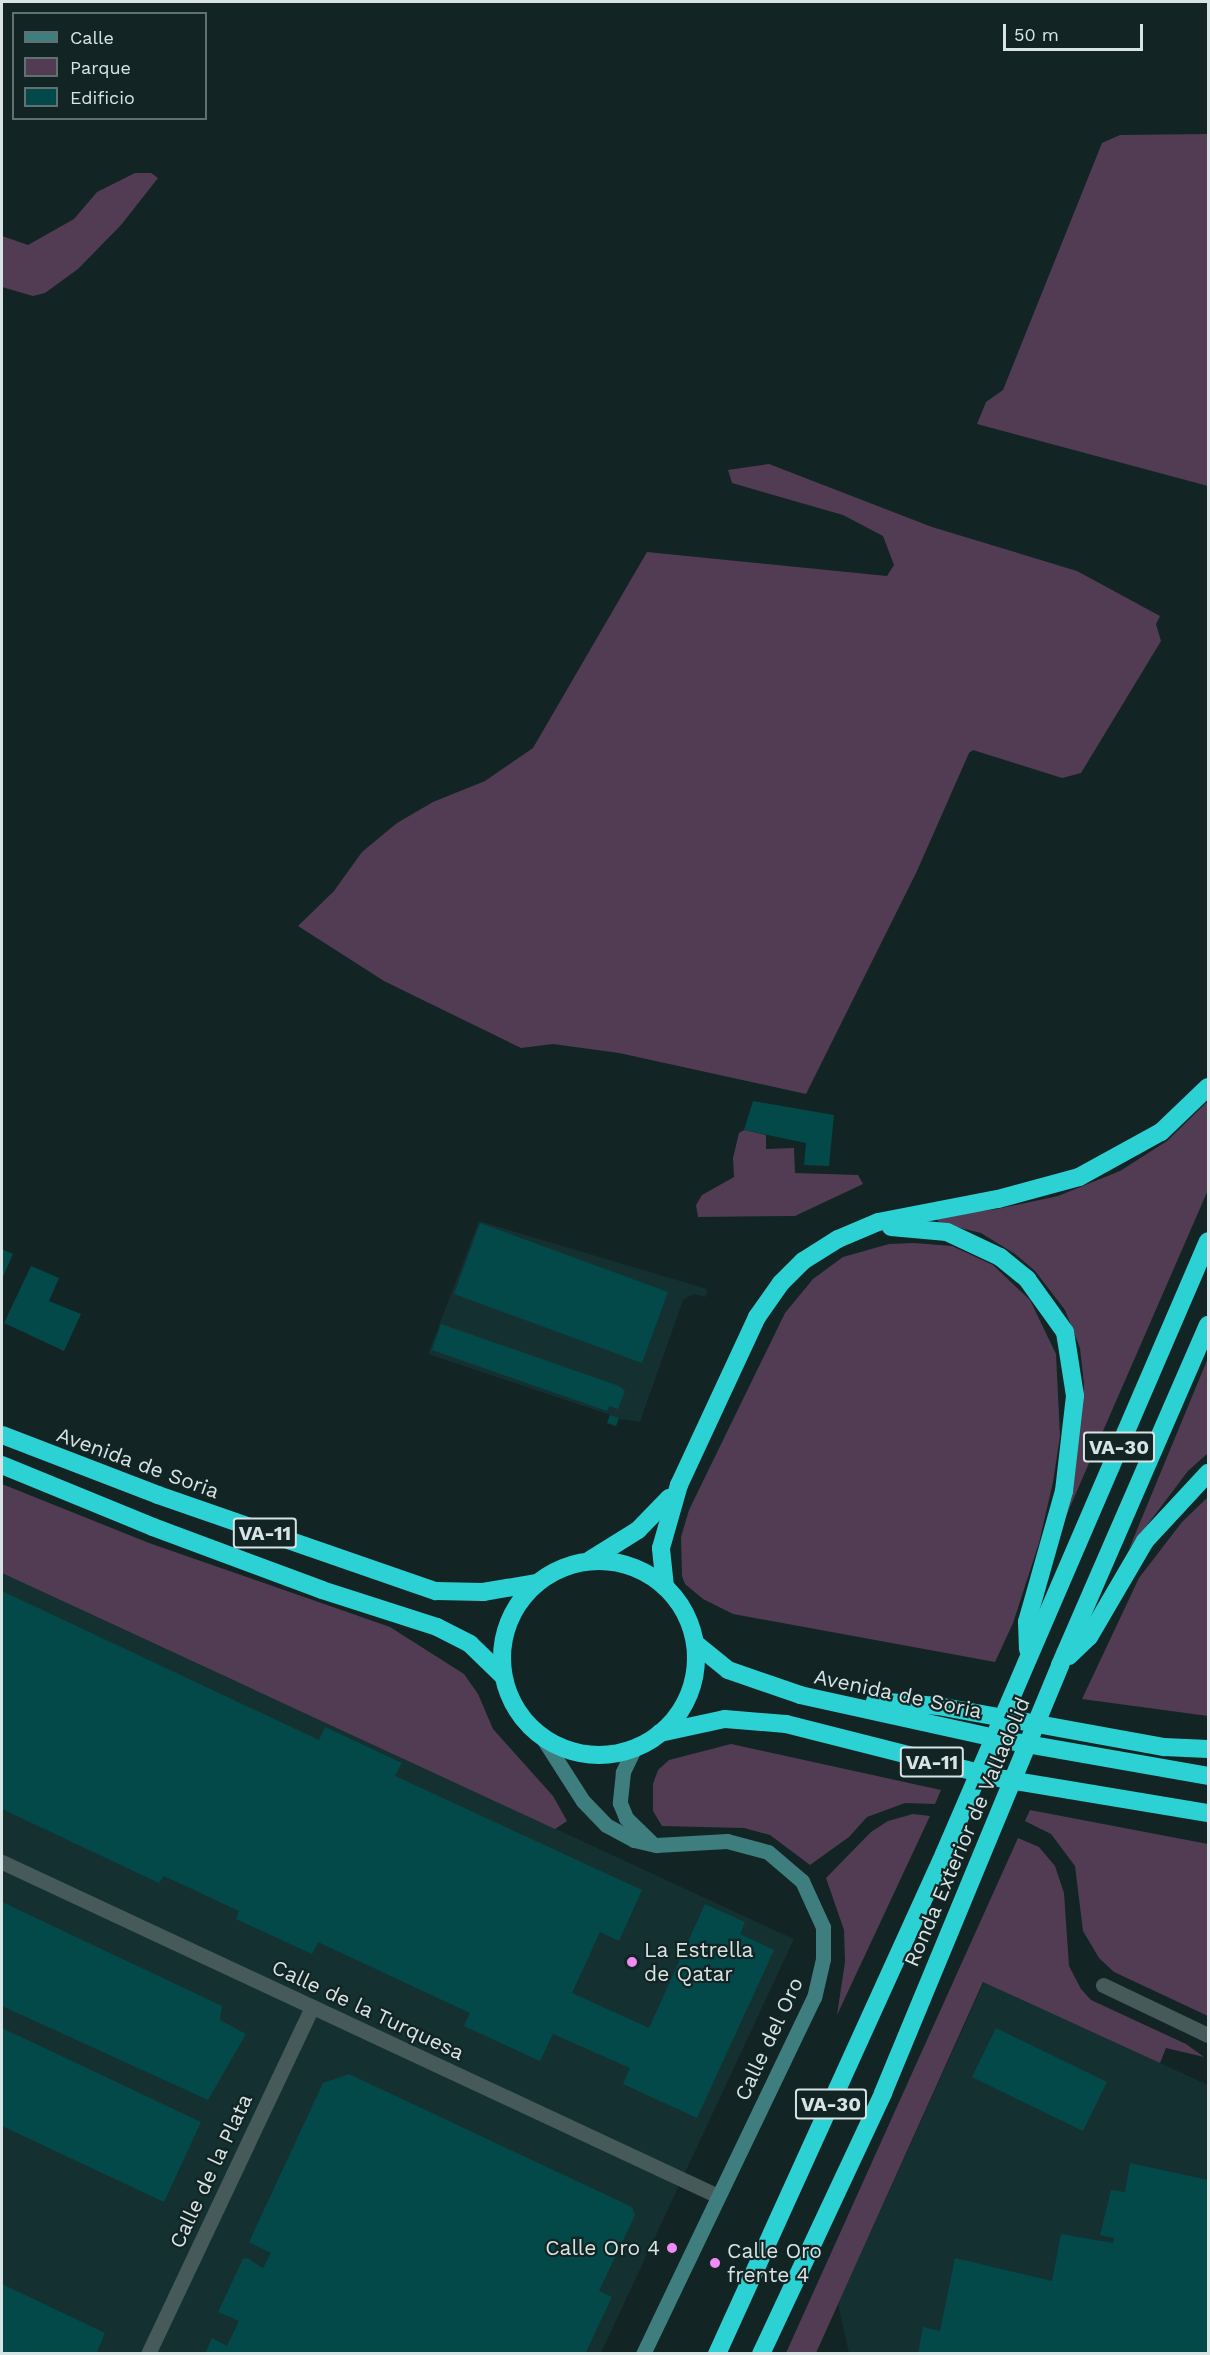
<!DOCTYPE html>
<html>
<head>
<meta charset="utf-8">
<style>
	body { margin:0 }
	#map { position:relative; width:1210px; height:2355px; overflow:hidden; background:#122424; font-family:"Work Sans",sans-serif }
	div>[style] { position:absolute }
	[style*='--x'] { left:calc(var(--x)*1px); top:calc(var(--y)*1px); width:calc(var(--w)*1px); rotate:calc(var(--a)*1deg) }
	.built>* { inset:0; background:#143031 }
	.green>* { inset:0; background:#523c53 }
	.building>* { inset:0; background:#03494a }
	.street>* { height:15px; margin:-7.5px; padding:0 7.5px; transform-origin:7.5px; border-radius:7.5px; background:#475a5a }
	.secondary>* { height:15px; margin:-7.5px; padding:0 7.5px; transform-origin:7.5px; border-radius:7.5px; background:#3f7e7f }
	.highway>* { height:18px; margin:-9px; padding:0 9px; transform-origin:9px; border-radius:9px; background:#2cd1d4 }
	.highway>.ring { margin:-9px; padding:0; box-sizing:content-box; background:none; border:18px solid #2cd1d4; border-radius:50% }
	.dots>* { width:16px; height:16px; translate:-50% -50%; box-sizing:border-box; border:3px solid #122424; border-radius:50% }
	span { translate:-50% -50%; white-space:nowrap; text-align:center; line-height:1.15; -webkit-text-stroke:4.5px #122424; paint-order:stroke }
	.shield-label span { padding:2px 4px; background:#122424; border:2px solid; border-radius:4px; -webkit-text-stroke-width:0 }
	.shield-label { font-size:20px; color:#d8e3e3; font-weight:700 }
	.street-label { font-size:21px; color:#d8e3e3 }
	.poi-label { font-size:21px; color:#d8e3e3 }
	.left { translate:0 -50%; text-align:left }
	.right { translate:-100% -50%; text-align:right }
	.frame { position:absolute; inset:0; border:3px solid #d8e3e3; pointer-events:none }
	.legend { position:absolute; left:12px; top:12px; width:195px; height:108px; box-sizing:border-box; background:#122424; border:2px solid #617070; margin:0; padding:8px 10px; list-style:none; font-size:18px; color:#d8e3e3 }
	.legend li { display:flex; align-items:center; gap:12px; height:30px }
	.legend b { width:30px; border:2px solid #617070 }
	.scale { position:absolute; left:1003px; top:24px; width:140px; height:27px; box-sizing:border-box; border:3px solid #d8e3e3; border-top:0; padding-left:8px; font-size:18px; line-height:21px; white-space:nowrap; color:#d8e3e3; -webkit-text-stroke:4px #122424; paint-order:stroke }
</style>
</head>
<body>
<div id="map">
	<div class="built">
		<i style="clip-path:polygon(479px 1221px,707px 1289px,706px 1297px,694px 1294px,683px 1300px,640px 1422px,619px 1419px,616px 1426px,607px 1423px,610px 1415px,428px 1354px)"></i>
		<i style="clip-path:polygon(2px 1573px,794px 1939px,601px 2353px,2px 2354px)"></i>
		<i style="clip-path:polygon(984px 1982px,1208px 2085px,1208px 2353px,849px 2353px,838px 2304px)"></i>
	</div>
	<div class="green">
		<i style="clip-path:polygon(1208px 134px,1208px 486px,977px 424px,986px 402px,1003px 390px,1102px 143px,1120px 135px)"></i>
		<i style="clip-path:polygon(135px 173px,151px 173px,158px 178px,121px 225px,78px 269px,45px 293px,33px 296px,2px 287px,2px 236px,28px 245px,74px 219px,97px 192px)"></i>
		<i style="clip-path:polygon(769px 464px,932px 527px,1077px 571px,1160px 616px,1156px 624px,1161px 641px,1081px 773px,1062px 778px,973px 750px,969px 753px,917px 871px,806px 1094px,619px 1053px,553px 1044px,521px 1048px,384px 981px,298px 926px,334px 891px,362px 852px,397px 823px,433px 802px,485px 781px,533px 748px,647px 552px,887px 576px,894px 565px,883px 536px,843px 515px,732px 483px,728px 470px)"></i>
		<i style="clip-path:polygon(1208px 1101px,1208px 1190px,1066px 1516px,1075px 1468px,1084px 1384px,1080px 1348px,1065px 1310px,1035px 1271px,1015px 1254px,981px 1233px,940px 1223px,934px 1217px,997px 1209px,1058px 1196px,1120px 1171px,1167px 1141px)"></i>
		<i style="clip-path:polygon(744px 1130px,766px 1135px,766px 1149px,794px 1148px,795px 1173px,858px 1175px,863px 1184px,795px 1216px,698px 1217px,696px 1205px,702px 1195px,734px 1177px,733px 1158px,739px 1133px)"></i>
		<i style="clip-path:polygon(914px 1243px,952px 1246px,993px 1265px,1030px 1300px,1056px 1354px,1060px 1436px,1053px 1482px,1039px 1543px,1013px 1623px,995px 1662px,733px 1614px,703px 1599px,685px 1584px,682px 1576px,681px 1537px,689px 1510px,785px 1313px,813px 1279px,843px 1257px,889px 1244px)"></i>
		<i style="clip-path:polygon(1208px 1358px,1208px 1453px,1188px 1471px,1129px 1549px)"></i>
		<i style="clip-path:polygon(2px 1484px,149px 1543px,390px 1627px,464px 1674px,478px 1694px,493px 1729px,553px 1796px,567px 1821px,555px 1829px,2px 1573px)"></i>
		<i style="clip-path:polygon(1208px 1497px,1208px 1716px,1082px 1699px,1139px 1578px,1182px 1522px)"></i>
		<i style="clip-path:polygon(731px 1744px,941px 1790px,935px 1804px,905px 1803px,867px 1817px,849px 1837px,810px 1865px,770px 1835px,744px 1828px,662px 1826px,653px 1811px,653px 1784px,658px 1770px,669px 1760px)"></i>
		<i style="clip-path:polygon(1030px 1810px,1208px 1844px,1208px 2016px,1114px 1972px,1099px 1958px,1083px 1931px,1075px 1866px,1051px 1834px,1025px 1821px)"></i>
		<i style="clip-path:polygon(913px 1814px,930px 1816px,837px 2015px,845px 1962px,844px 1930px,826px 1878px,871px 1832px,888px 1821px)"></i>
		<i style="clip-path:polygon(1018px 1838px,1039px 1847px,1055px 1866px,1064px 1893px,1069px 1966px,1081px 1989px,1091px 2000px,1186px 2044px,1204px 2057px,1166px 2048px,1160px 2063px,983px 1982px,816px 2353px,786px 2353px)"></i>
	</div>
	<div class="building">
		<i style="clip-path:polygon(753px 1101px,834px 1115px,829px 1166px,804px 1165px,806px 1143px,744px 1130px)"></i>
		<i style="clip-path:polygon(480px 1223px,668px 1292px,642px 1363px,454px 1294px)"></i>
		<i style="clip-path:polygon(2px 1249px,13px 1254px,2px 1279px)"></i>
		<i style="clip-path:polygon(31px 1266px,59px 1278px,49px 1301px,81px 1314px,64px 1351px,4px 1323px)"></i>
		<i style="clip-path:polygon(441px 1324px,619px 1386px,625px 1391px,618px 1409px,609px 1406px,607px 1411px,432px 1350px)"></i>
		<i style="clip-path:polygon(610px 1415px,619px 1418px,616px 1426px,607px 1423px)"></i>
		<i style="clip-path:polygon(2px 1591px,319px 1740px,325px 1727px,402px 1763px,395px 1776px,642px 1890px,619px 1941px,600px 1932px,572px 1993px,649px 2028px,705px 1904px,745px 1922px,740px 1934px,774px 1950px,697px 2118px,623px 2084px,630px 2068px,553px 2034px,540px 2061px,464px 2026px,470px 2013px,318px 1942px,312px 1954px,236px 1919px,239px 1911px,164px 1876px,159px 1883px,2px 1809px)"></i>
		<i style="clip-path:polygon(2px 1902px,222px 2006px,220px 2020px,246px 2034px,208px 2100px,2px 2006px)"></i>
		<i style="clip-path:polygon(2px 2028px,201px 2122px,164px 2202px,2px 2126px)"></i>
		<i style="clip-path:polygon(996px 2028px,1107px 2082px,1083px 2131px,972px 2077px)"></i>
		<i style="clip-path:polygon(349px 2074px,632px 2207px,635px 2215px,599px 2291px,612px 2297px,585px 2354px,205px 2354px,212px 2338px,227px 2346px,239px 2321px,218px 2312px,243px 2259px,247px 2258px,263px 2268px,271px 2253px,249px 2242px,323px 2083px)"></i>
		<i style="clip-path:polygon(1130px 2163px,1208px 2180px,1208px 2354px,918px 2354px,923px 2327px,940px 2331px,955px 2258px,1052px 2281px,1061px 2234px,1113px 2243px,1114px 2238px,1100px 2235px,1111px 2190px,1125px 2192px)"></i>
		<i style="clip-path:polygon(2px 2284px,105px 2333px,96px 2354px,2px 2354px)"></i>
	</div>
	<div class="street">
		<i style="--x:2;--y:1862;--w:790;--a:25.01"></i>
		<i style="--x:1103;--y:1985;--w:116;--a:25.5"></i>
		<i style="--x:148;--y:2354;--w:384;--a:-64.7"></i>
	</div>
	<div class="secondary">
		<i style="--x:542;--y:1737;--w:76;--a:57.4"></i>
		<i style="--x:583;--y:1801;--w:33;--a:46"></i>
		<i style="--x:606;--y:1825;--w:32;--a:28"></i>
		<i style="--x:634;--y:1840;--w:23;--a:13"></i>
		<i style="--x:656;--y:1845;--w:71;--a:-3.2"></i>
		<i style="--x:727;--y:1841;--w:42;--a:15"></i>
		<i style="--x:768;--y:1852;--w:45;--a:40.5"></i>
		<i style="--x:802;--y:1881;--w:51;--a:65.5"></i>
		<i style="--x:823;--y:1927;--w:32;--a:90"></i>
		<i style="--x:823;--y:1959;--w:39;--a:103"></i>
		<i style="--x:814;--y:1997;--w:396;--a:115.6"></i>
		<i style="--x:635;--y:1747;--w:28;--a:116"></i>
		<i style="--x:623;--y:1772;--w:31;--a:96"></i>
		<i style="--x:620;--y:1803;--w:16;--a:68"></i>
		<i style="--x:626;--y:1818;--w:35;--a:44"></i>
	</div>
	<div class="highway">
		<i style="--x:891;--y:1227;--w:56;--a:5.1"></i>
		<i style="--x:947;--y:1232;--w:59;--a:25.3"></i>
		<i style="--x:1000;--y:1257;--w:35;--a:39"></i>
		<i style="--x:1027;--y:1279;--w:65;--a:54.4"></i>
		<i style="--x:1065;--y:1332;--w:65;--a:81.1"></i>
		<i style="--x:1075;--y:1396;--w:96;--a:96.6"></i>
		<i style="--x:1064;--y:1491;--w:136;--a:105.8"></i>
		<i style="--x:1027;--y:1622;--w:27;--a:88"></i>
		<i style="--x:2;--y:1435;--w:167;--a:21"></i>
		<i style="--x:158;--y:1495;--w:294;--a:19.1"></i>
		<i style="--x:436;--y:1591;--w:47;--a:1.2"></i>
		<i style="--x:483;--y:1592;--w:55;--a:-9.5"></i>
		<i style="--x:2;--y:1465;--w:163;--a:22.3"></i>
		<i style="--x:153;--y:1527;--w:180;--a:20.4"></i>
		<i style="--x:322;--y:1590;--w:121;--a:17.8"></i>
		<i style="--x:437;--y:1627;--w:37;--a:27"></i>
		<i style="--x:470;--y:1644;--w:46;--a:44.1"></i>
		<i style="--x:590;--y:1560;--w:57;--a:-32"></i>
		<i style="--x:638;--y:1530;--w:45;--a:-45.9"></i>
		<i class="ring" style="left:502px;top:1561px;width:176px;height:176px"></i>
		<i style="--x:665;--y:1587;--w:39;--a:-96"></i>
		<i style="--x:661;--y:1548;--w:66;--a:-74.1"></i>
		<i style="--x:679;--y:1485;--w:185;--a:-65.1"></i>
		<i style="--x:757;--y:1317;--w:42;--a:-54.8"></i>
		<i style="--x:781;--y:1283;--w:31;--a:-45"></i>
		<i style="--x:803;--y:1261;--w:41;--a:-32.2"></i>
		<i style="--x:838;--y:1239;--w:43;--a:-23"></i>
		<i style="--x:878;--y:1222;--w:122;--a:-10.9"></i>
		<i style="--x:998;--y:1199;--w:84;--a:-15.2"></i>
		<i style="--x:1079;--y:1177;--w:94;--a:-28.8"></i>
		<i style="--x:1161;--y:1132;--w:65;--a:-43.8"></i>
		<i style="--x:696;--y:1644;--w:41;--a:39.1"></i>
		<i style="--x:728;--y:1670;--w:76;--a:19.1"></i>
		<i style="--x:800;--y:1695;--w:215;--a:12.4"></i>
		<i style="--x:1010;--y:1741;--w:201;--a:10"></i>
		<i style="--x:1069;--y:1656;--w:28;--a:-44"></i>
		<i style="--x:1089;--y:1637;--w:111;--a:-59.7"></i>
		<i style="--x:1145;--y:1541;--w:93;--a:-47.2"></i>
		<i style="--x:875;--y:1701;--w:63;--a:4.5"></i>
		<i style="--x:938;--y:1706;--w:230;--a:10.3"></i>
		<i style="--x:1164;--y:1747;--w:44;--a:2.6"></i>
		<i style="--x:660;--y:1733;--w:66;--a:-12.2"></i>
		<i style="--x:725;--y:1719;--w:61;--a:4.7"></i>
		<i style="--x:786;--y:1724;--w:225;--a:14.2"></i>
		<i style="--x:1004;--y:1779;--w:207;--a:9.5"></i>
		<i style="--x:717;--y:2354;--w:549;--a:-65.58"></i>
		<i style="--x:944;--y:1854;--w:667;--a:-66.7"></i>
		<i style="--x:761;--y:2354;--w:288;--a:-64.9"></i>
		<i style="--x:883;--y:2093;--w:463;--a:-67.5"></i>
		<i style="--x:1060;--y:1665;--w:371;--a:-66.5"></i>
	</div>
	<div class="dots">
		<i style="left:632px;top:1962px;background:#f08bf5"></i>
		<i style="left:672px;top:2248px;background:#f08bf5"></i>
		<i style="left:715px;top:2263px;background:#f08bf5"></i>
	</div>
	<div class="shield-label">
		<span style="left:1119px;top:1447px">VA-30</span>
		<span style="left:265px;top:1533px">VA-11</span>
		<span style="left:932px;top:1762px">VA-11</span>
		<span style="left:831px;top:2104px">VA-30</span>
	</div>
	<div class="street-label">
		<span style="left:138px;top:1463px;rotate:20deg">Avenida de Soria</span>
		<span style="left:898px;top:1694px;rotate:12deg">Avenida de Soria</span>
		<span style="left:967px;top:1832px;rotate:-67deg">Ronda Exterior de Valladolid</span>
		<span style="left:368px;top:2010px;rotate:25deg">Calle de la Turquesa</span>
		<span style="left:769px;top:2039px;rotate:-65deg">Calle del Oro</span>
		<span style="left:211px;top:2171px;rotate:-65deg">Calle de la Plata</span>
	</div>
	<div class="poi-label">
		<span class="left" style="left:644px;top:1962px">La Estrella<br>de Qatar</span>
		<span class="right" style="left:660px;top:2248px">Calle Oro 4</span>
		<span class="left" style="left:727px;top:2263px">Calle Oro<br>frente 4</span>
	</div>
	<div class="frame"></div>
	<ul class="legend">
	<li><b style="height:8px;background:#3f7e7f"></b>Calle</li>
	<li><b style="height:16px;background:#523c53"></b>Parque</li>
	<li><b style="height:16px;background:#03494a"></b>Edificio</li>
	</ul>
	<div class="scale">50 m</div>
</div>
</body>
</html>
